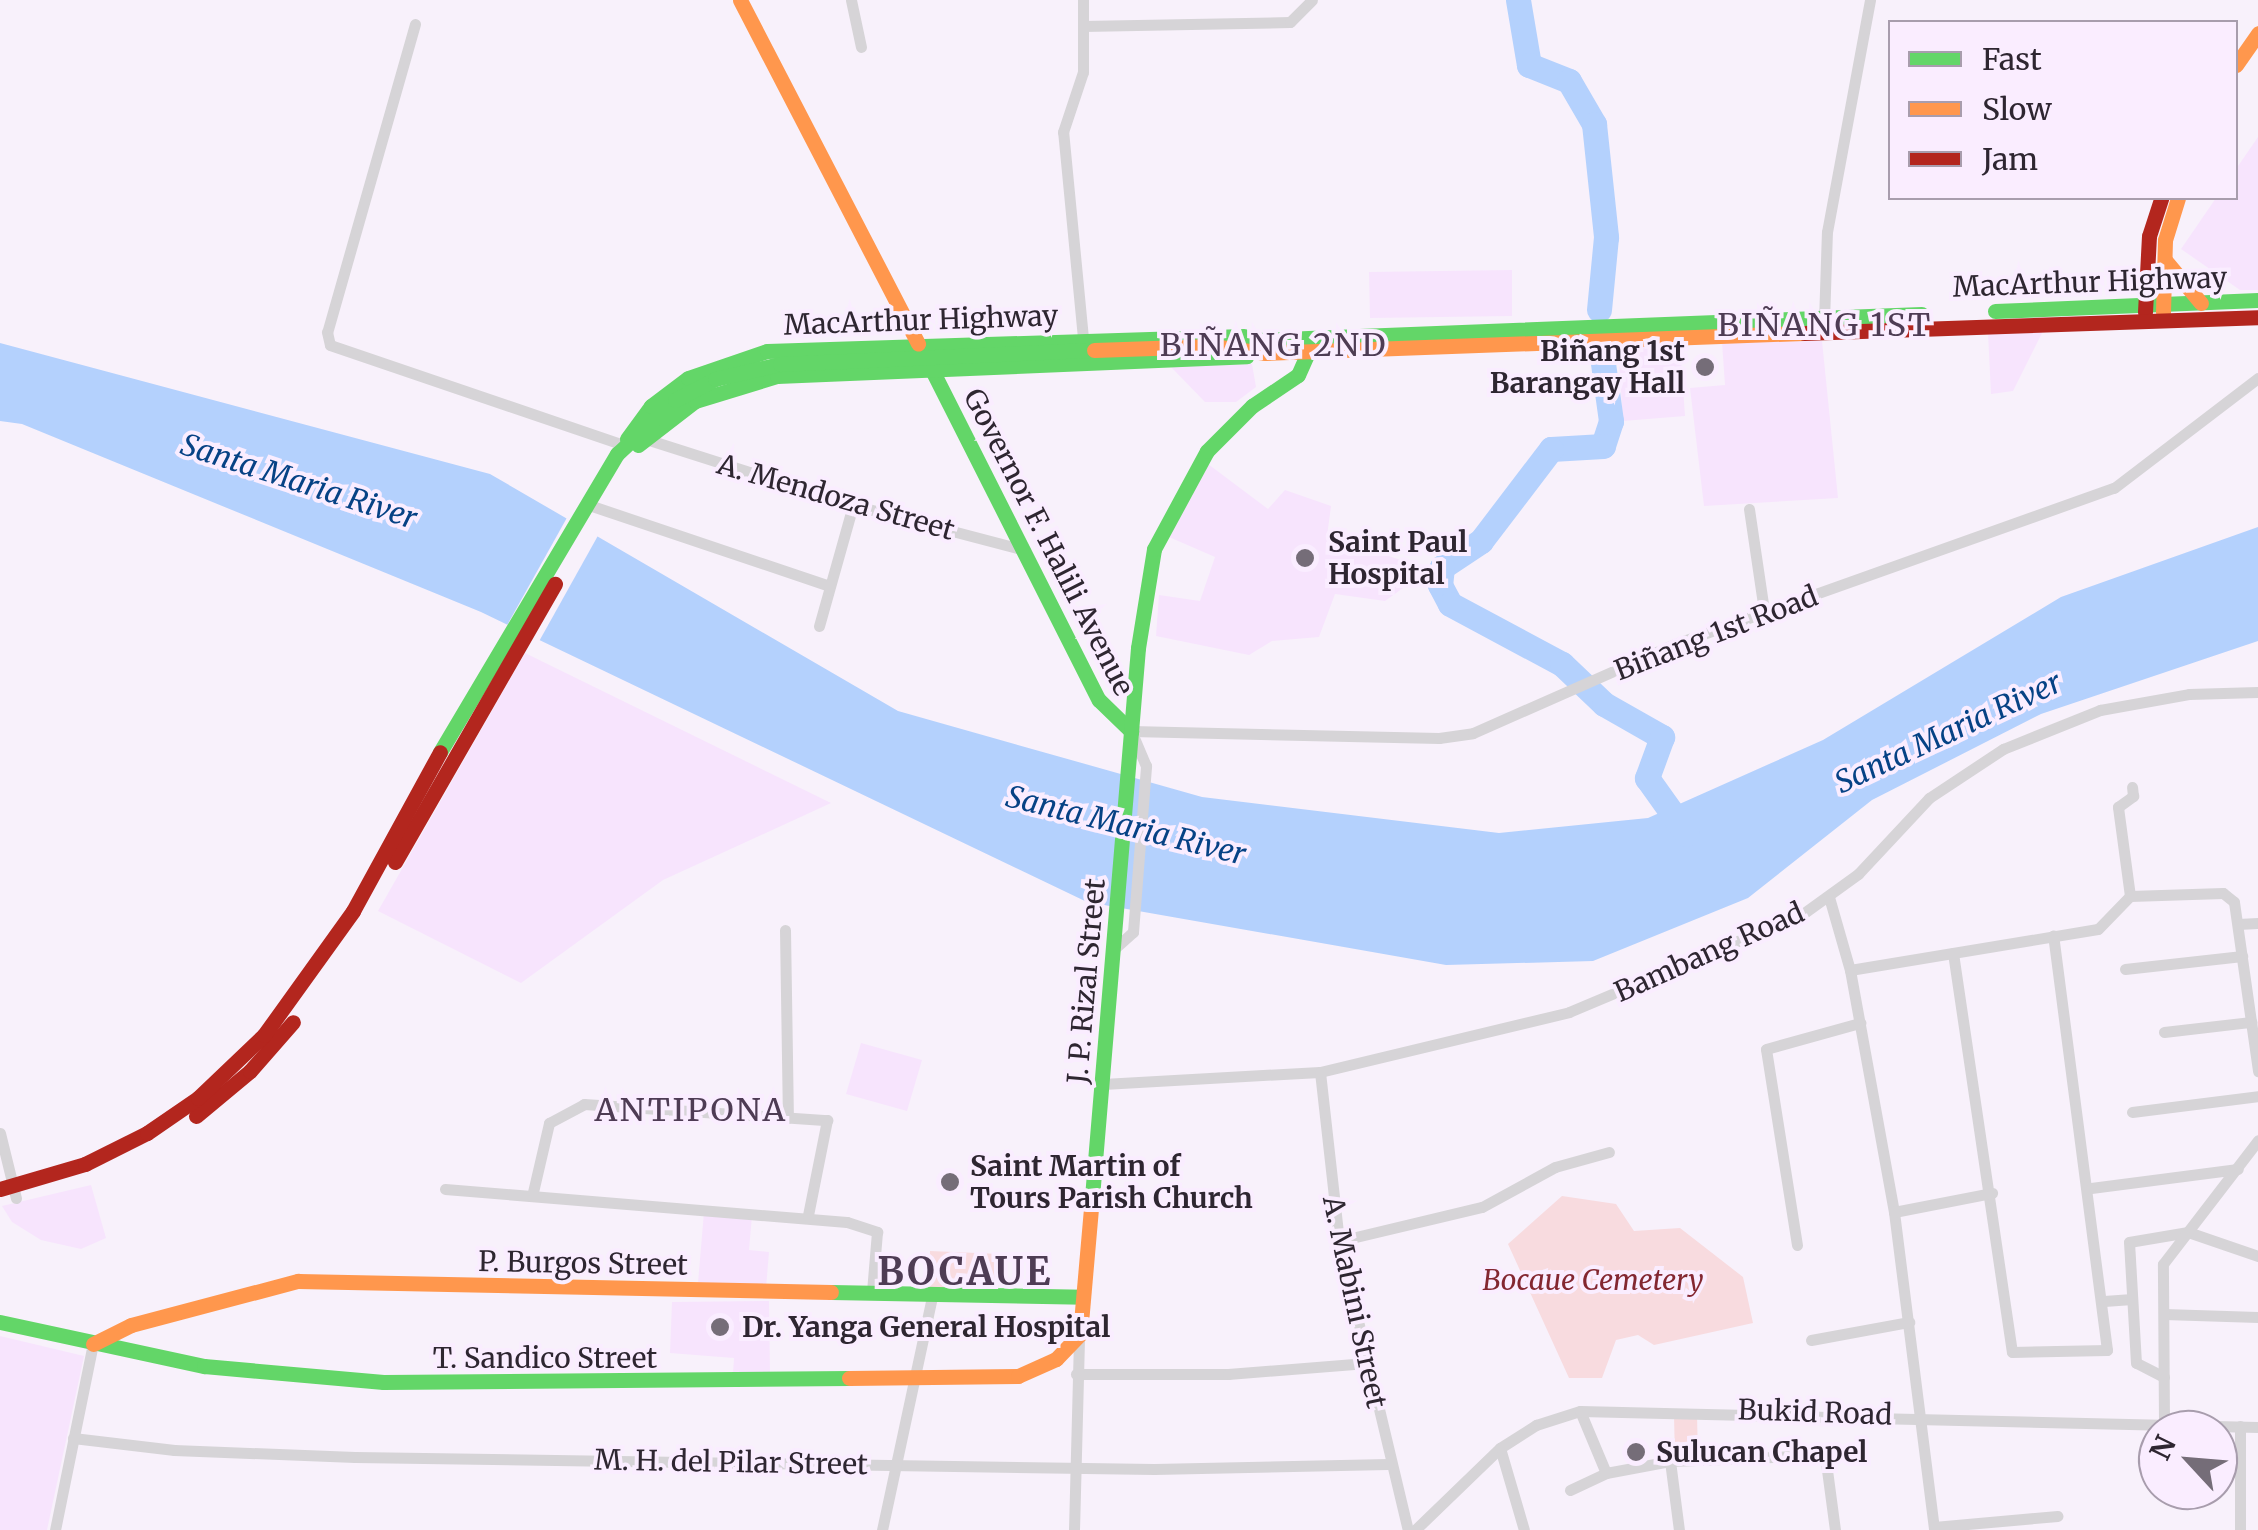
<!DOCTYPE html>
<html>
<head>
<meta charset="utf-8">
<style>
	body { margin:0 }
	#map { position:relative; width:2258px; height:1530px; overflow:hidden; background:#f8f1fb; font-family:Merriweather,serif }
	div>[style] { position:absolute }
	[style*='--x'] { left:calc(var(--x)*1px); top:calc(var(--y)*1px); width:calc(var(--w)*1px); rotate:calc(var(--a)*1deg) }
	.built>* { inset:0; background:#f7e4fd }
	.green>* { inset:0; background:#f8dbdf }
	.water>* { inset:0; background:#b4d1fd }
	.pier>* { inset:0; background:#f8f1fb }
	.river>* { height:25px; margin:-12.5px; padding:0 12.5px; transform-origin:12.5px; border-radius:12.5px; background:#b4d1fd }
	.street>* { height:11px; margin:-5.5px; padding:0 5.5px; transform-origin:5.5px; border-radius:5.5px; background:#d6d4d7 }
	.fast>* { height:15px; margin:-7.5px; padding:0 7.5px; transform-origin:7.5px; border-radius:7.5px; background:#63d668 }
	.slow>* { height:15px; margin:-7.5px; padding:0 7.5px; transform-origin:7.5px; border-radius:7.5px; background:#ff974d }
	.jam>* { height:15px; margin:-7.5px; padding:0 7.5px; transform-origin:7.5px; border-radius:7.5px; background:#b3261e }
	.dots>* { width:28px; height:28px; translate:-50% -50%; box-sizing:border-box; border:5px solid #faedff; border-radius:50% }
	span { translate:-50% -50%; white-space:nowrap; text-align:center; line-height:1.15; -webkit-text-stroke:8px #faedff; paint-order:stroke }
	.street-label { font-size:28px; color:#2e2631 }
	.poi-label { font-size:28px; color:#2e2631; font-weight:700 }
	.right { translate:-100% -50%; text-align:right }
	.left { translate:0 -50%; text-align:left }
	.park-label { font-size:28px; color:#832730; font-style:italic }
	.water-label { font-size:30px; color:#064285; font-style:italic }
	.quarter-label { font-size:32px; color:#4e3c54; letter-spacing:2.5px }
	.district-label { font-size:38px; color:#4e3c54; font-weight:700; letter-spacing:2.5px }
	.legend { position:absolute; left:1888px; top:20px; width:350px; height:180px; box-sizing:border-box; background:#faedff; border:2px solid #a89dad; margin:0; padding:12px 18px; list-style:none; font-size:30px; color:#2e2631 }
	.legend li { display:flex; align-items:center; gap:20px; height:50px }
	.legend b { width:50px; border:2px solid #a89dad }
	.north { position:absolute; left:2138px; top:1410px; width:100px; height:100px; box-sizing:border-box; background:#faedff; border:2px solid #a89dad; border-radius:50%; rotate:296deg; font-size:28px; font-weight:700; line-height:40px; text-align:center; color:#2e2631 }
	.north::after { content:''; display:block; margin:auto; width:35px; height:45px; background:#756d78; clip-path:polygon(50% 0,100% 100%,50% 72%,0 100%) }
</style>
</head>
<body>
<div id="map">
	<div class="built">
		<i style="clip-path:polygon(2258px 137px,2258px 290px,2240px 290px,2181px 249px,2216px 198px,2236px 198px,2236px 169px)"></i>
		<i style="clip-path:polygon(1512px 270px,1512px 316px,1370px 318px,1369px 272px)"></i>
		<i style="clip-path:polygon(2044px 329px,2013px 391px,1991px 394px,1988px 333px)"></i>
		<i style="clip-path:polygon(1822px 341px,1838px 498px,1704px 506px,1690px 388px,1725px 385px,1722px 342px)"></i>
		<i style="clip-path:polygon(1680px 344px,1685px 416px,1623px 421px,1618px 345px)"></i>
		<i style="clip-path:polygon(1252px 364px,1256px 387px,1236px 402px,1205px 402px,1170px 366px)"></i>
		<i style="clip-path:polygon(1208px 464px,1268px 509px,1285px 490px,1331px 506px,1327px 536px,1401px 560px,1410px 583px,1385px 601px,1335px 594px,1319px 637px,1272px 641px,1249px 655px,1156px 636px,1159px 595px,1200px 601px,1215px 557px,1169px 537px)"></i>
		<i style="clip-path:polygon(525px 653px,831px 803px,663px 880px,521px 983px,378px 911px)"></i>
		<i style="clip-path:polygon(861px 1043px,922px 1060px,907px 1111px,846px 1094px)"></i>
		<i style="clip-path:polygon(91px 1185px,106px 1238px,81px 1249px,41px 1240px,12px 1222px,2px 1206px)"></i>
		<i style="clip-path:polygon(704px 1212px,752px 1216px,749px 1250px,769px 1252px,766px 1288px,698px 1283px)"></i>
		<i style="clip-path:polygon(769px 1301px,770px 1374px,733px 1374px,734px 1358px,670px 1353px,672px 1302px)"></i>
		<i style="clip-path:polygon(0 1336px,84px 1356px,47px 1530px,0 1530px)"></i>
	</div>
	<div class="green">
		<i style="clip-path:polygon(1562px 1196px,1616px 1204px,1634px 1231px,1680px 1228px,1743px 1277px,1753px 1323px,1654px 1345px,1638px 1335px,1616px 1340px,1602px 1378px,1569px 1378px,1508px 1244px)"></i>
		<i style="clip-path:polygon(930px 1251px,1000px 1254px,998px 1291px,929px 1288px)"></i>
		<i style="clip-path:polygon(1697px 1415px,1698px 1458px,1675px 1458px,1674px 1416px)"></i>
	</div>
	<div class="water">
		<i style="clip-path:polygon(0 343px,490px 474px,898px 711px,1202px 797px,1499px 833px,1648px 818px,1823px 740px,2061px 597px,2258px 527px,2258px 641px,2041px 714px,1872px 800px,1748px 898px,1593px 961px,1446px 965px,1087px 902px,481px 612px,22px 424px,0 421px)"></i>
	</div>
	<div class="pier">
		<i style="clip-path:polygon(569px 514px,600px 532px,537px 645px,505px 629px)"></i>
	</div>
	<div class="river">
		<i style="--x:1518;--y:0;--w:66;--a:80.4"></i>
		<i style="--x:1529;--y:65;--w:43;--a:21.8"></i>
		<i style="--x:1569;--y:81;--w:50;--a:59.8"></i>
		<i style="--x:1594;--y:124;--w:114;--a:83.9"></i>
		<i style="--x:1606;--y:237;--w:73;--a:95.5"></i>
		<i style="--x:1601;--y:349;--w:73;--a:82.1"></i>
		<i style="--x:1611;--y:421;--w:26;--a:108"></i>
		<i style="--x:1603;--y:446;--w:52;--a:176.7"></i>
		<i style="--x:1551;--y:449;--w:116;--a:127.3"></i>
		<i style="--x:1481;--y:541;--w:47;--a:146.3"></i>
		<i style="--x:1442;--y:567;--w:18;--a:96"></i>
		<i style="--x:1440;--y:585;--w:21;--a:62"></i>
		<i style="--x:1450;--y:604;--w:127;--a:28.2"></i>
		<i style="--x:1562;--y:664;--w:58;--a:43.6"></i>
		<i style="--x:1604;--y:704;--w:67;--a:29.6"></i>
		<i style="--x:1662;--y:737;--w:44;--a:110.1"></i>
		<i style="--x:1647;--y:778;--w:69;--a:54.5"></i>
	</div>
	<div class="street">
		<i style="--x:851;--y:0;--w:48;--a:78"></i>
		<i style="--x:415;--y:24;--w:320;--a:105.9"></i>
		<i style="--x:327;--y:332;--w:13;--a:77"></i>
		<i style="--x:330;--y:345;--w:313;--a:18.8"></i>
		<i style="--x:1083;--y:26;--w:207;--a:-1.1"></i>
		<i style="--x:1290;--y:22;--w:31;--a:-45"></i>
		<i style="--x:1824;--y:321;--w:89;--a:-88.1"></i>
		<i style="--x:1827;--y:232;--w:236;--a:-79.5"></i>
		<i style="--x:1083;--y:338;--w:207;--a:-95.5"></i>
		<i style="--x:1063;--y:132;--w:63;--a:-71.6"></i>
		<i style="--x:1083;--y:72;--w:72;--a:-90"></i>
		<i style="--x:649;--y:440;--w:214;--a:17.7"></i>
		<i style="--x:853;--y:505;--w:178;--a:14.7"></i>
		<i style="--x:586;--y:504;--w:257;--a:18.6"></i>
		<i style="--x:1749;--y:509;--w:103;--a:81.6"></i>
		<i style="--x:819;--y:626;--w:126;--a:-74.3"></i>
		<i style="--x:2130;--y:896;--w:90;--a:-97.7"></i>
		<i style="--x:2118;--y:807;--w:19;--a:-36"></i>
		<i style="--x:2133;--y:796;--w:9;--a:-96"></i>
		<i style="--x:1829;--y:897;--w:76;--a:74"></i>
		<i style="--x:1850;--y:970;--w:246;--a:79.7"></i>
		<i style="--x:1894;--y:1212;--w:321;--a:82.8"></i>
		<i style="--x:2238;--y:924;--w:20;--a:-3"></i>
		<i style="--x:785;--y:930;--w:188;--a:89.1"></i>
		<i style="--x:1113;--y:950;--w:27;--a:-42"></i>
		<i style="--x:1133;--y:932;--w:167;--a:-85.5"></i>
		<i style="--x:1146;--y:766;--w:38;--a:-113"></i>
		<i style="--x:1131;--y:731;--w:308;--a:1.3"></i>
		<i style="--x:1439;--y:738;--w:34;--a:-8"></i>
		<i style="--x:1473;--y:733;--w:221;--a:-23.8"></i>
		<i style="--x:1675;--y:644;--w:466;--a:-19.6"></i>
		<i style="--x:2114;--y:488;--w:181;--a:-37.4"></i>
		<i style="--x:1953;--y:953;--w:403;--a:81.6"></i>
		<i style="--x:2012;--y:1352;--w:95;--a:-1.2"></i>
		<i style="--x:2107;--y:1350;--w:418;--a:-97.4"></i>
		<i style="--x:2125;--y:969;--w:118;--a:-6.3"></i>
		<i style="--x:1850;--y:970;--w:251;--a:-9.4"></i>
		<i style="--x:2098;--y:929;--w:46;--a:-45.9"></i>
		<i style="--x:2130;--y:896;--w:93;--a:-1.8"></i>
		<i style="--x:2223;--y:893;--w:14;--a:39"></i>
		<i style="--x:2234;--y:902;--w:171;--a:81.9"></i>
		<i style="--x:2164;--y:1032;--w:88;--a:-6.6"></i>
		<i style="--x:1320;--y:1072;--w:170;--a:83.6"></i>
		<i style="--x:1339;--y:1241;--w:297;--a:76.6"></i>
		<i style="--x:1103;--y:1084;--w:217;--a:-3.2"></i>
		<i style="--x:1320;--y:1072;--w:256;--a:-13.5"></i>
		<i style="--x:1569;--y:1012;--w:255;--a:-22.8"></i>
		<i style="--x:1804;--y:913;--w:67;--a:-35.8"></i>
		<i style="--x:1858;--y:874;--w:104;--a:-46.9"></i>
		<i style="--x:1929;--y:798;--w:89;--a:-33.5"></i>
		<i style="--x:2003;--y:749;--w:105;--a:-21.9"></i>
		<i style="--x:2100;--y:710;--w:90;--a:-10.2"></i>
		<i style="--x:2189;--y:694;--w:69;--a:-1.7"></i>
		<i style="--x:2132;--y:1112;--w:127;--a:-7.2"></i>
		<i style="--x:0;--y:1133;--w:67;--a:76.2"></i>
		<i style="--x:2091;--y:1188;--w:148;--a:-7.4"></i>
		<i style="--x:445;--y:1189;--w:403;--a:4.7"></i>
		<i style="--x:847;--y:1222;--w:32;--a:18"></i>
		<i style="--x:877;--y:1232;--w:60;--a:94.8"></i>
		<i style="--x:533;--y:1192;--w:71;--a:-76.9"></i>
		<i style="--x:549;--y:1123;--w:40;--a:-28"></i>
		<i style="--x:584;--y:1104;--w:244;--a:3.8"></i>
		<i style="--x:827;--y:1120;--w:97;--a:101.3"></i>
		<i style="--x:1894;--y:1212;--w:100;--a:-11"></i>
		<i style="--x:1339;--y:1241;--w:147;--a:-13.4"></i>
		<i style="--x:1482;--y:1207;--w:83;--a:-28.7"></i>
		<i style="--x:1555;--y:1167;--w:56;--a:-15.5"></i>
		<i style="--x:1797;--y:1245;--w:198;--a:-99"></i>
		<i style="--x:1766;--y:1049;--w:98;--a:-15.5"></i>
		<i style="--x:2104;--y:1301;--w:28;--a:-4"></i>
		<i style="--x:2164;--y:1314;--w:94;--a:1.8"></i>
		<i style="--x:1811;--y:1340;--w:100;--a:-10.4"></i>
		<i style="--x:1076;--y:1374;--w:152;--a:0"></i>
		<i style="--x:1228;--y:1374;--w:139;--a:-4.5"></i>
		<i style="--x:2164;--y:1377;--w:31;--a:-153"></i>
		<i style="--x:2136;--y:1363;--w:121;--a:-93.3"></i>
		<i style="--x:2129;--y:1242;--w:60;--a:-9.6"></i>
		<i style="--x:2188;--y:1232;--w:74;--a:18.9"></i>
		<i style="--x:2164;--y:1422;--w:158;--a:-90.4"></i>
		<i style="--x:2163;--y:1264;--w:156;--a:-52.5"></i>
		<i style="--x:73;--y:1438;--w:102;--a:6.8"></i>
		<i style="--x:174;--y:1450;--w:181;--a:2.2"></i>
		<i style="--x:355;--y:1457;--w:799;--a:0.86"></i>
		<i style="--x:1154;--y:1469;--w:234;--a:-1.2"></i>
		<i style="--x:1500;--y:1448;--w:85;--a:73.7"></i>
		<i style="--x:1670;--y:1461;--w:70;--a:82.6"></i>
		<i style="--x:1606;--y:1473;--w:65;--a:-10.6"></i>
		<i style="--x:1670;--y:1461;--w:155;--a:-2.2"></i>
		<i style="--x:1825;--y:1455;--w:76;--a:82.4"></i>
		<i style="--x:1570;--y:1490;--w:40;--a:-25"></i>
		<i style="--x:1606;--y:1473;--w:67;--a:-112.8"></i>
		<i style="--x:1934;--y:1527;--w:124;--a:-5.1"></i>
		<i style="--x:55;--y:1530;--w:190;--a:-78.5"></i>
		<i style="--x:882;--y:1530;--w:242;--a:-77.9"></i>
		<i style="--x:1074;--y:1530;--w:195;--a:-88.5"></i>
		<i style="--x:1415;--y:1530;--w:118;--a:-44"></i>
		<i style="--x:1500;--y:1448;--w:43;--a:-32.6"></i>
		<i style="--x:1536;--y:1425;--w:46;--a:-17.7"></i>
		<i style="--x:1580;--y:1411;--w:678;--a:1.35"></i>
		<i style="--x:2240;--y:1530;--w:104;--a:-90"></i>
	</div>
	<div class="fast">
		<i style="--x:1995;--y:311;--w:263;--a:-2.4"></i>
		<i style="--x:1231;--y:341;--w:691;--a:-2.24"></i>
		<i style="--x:931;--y:368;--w:372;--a:63.2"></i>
		<i style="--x:1099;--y:700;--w:45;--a:44.1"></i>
		<i style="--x:627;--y:439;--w:41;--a:-54"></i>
		<i style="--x:651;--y:406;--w:46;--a:-37.1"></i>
		<i style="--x:688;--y:378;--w:83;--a:-18.9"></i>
		<i style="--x:767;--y:351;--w:477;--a:-1.8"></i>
		<i style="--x:638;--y:445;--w:72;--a:-37.7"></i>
		<i style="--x:695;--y:401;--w:86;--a:-17"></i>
		<i style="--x:777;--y:376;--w:470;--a:-2.4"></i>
		<i style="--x:440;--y:752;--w:347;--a:-59.3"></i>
		<i style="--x:617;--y:454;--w:79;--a:-43"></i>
		<i style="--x:675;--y:400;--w:45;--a:-27.7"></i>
		<i style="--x:715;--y:379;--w:67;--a:-13"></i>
		<i style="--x:780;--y:364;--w:314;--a:-2.6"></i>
		<i style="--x:1092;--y:1197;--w:551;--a:-85.21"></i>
		<i style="--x:1138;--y:648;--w:100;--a:-80.8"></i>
		<i style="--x:1154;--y:549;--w:111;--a:-61.6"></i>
		<i style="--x:1207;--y:451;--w:64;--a:-45"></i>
		<i style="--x:1252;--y:406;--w:55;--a:-34"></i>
		<i style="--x:1298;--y:375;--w:35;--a:-66"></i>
		<i style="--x:831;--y:1292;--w:252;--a:1.1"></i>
		<i style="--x:0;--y:1322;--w:209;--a:12.2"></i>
		<i style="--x:204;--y:1366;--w:180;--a:5.1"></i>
		<i style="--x:383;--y:1382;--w:466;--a:-0.5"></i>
	</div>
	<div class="slow">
		<i style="--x:740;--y:0;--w:387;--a:62.6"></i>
		<i style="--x:2236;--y:65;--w:39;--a:-55"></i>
		<i style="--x:2165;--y:260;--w:56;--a:50.1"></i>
		<i style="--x:2163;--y:312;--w:72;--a:-88.4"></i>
		<i style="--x:2165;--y:240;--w:44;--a:-72.8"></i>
		<i style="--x:1094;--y:350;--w:118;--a:-1.9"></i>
		<i style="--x:1212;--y:346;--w:53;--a:7.5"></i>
		<i style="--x:1265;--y:353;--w:539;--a:-2.13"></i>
		<i style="--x:93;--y:1344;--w:42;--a:-26.6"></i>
		<i style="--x:131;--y:1325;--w:173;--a:-14.8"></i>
		<i style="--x:298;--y:1281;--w:533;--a:1.18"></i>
		<i style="--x:849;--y:1378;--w:169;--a:-0.7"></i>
		<i style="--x:1018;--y:1376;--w:42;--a:-24.1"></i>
		<i style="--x:1056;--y:1359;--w:35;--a:-46"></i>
		<i style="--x:1080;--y:1334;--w:138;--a:-85"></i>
	</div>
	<div class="jam">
		<i style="--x:2145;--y:312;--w:76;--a:-87"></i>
		<i style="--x:2149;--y:236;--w:40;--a:-72"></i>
		<i style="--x:1804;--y:333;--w:454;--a:-2"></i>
		<i style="--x:395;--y:862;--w:321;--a:-60.1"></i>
		<i style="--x:196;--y:1116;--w:70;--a:-39.8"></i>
		<i style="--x:250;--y:1071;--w:65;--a:-48.7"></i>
		<i style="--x:0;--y:1189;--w:89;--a:-16.4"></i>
		<i style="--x:85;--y:1164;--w:69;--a:-26.6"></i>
		<i style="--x:147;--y:1133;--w:62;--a:-34.5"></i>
		<i style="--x:198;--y:1098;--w:91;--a:-43.7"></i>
		<i style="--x:264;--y:1035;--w:153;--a:-54.3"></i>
		<i style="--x:353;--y:911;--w:181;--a:-61.3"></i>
	</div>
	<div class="dots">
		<i style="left:1705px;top:367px;background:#756d78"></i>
		<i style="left:1305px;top:558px;background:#756d78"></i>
		<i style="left:950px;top:1182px;background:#756d78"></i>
		<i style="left:720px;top:1327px;background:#756d78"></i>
		<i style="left:1636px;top:1452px;background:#756d78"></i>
	</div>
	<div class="street-label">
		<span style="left:2090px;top:282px;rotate:-2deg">MacArthur Highway</span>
		<span style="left:921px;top:320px;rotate:-2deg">MacArthur Highway</span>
		<span style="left:836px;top:497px;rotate:16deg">A. Mendoza Street</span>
		<span style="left:1049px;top:542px;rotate:63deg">Governor F. Halili Avenue</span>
		<span style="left:1716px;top:633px;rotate:-21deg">Biñang 1st Road</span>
		<span style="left:1709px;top:952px;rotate:-24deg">Bambang Road</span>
		<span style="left:1086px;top:981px;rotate:-85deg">J. P. Rizal Street</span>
		<span style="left:583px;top:1263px;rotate:1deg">P. Burgos Street</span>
		<span style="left:1355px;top:1302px;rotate:78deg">A. Mabini Street</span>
		<span style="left:545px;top:1358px">T. Sandico Street</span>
		<span style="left:1815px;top:1412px;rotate:2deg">Bukid Road</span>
		<span style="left:731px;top:1462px;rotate:1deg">M. H. del Pilar Street</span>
	</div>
	<div class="poi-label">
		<span class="right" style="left:1685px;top:367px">Biñang 1st<br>Barangay Hall</span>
		<span class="left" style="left:1328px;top:558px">Saint Paul<br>Hospital</span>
		<span class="left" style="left:970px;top:1182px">Saint Martin of<br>Tours Parish Church</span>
		<span class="left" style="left:742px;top:1327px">Dr. Yanga General Hospital</span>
		<span class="left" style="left:1656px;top:1452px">Sulucan Chapel</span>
	</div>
	<div class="park-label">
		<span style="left:1593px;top:1280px">Bocaue Cemetery</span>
	</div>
	<div class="water-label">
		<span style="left:299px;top:481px;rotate:18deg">Santa Maria River</span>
		<span style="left:1948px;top:732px;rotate:-25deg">Santa Maria River</span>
		<span style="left:1126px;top:825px;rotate:14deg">Santa Maria River</span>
	</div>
	<div class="quarter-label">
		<span style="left:1825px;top:325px">BIÑANG 1ST</span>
		<span style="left:1274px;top:345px">BIÑANG 2ND</span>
		<span style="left:691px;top:1110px">ANTIPONA</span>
	</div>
	<div class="district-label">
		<span style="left:965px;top:1272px">BOCAUE</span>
	</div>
	<ul class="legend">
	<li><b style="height:12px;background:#63d668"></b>Fast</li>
	<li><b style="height:12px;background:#ff974d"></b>Slow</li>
	<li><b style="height:12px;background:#b3261e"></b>Jam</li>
	</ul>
	<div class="north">N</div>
</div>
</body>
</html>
